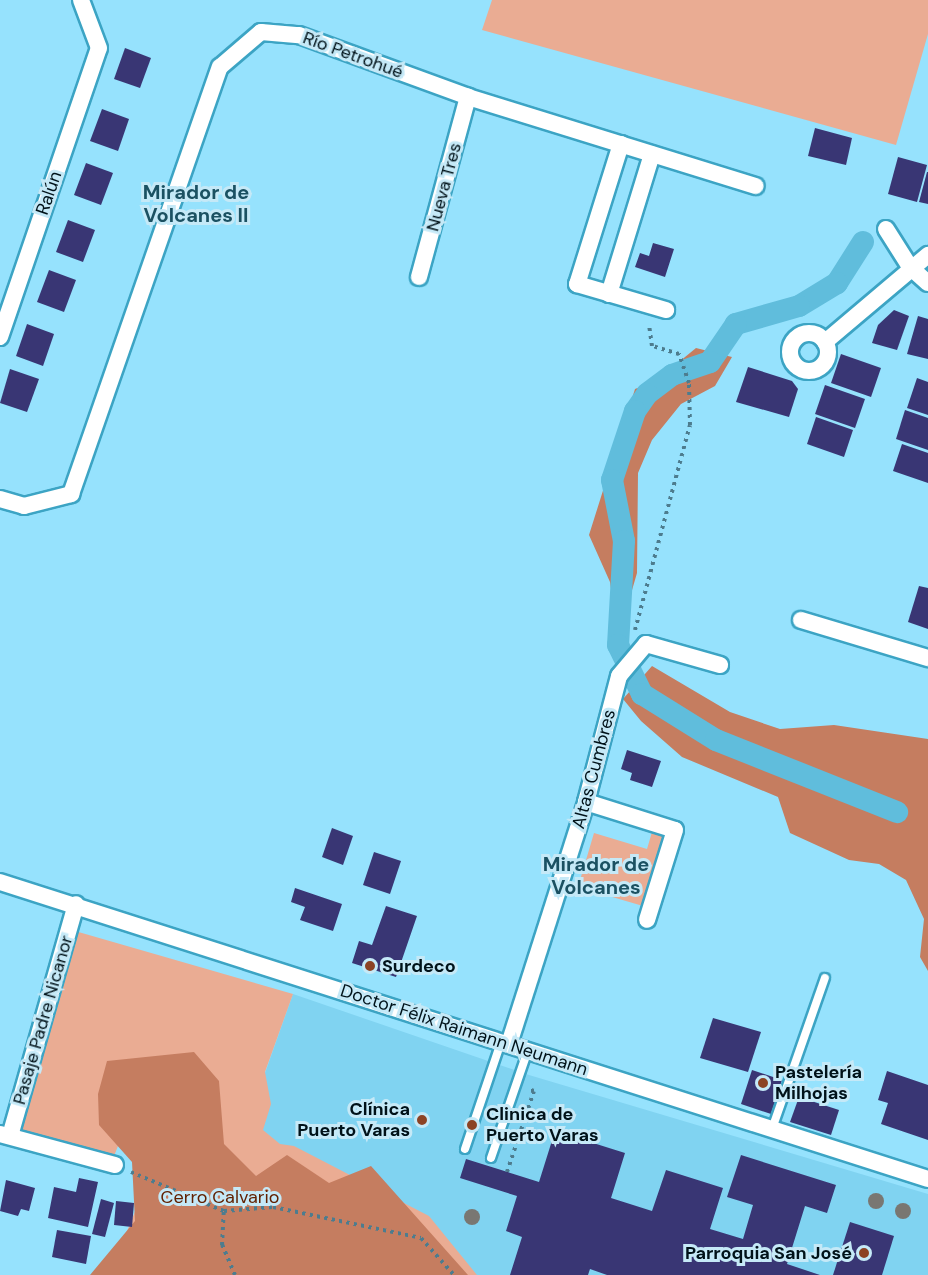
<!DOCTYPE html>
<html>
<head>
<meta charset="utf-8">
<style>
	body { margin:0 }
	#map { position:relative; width:928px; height:1275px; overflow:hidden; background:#96e2fd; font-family:"DM Sans",sans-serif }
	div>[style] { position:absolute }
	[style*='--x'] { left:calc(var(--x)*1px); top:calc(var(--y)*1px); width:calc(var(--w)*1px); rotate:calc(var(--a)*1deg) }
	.built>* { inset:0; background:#80d3f1 }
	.green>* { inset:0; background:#eaac93 }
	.forest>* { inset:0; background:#c57d60 }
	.canal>* { height:22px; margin:-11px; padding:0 11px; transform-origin:11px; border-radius:11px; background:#60bddc }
	.building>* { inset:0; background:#393674 }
	.path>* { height:4px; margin-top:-2px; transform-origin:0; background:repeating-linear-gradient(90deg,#4d7c8e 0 3px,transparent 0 7.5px) }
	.roads { filter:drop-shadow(2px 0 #3ca4c4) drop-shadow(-2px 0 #3ca4c4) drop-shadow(0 2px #3ca4c4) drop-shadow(0 -2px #3ca4c4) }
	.service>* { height:8px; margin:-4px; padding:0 4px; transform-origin:4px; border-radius:4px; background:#fff }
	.minor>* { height:16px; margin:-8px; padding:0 8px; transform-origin:8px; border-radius:8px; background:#fff }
	.minor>.ring { margin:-8px; padding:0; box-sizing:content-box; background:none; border:16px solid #fff; border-radius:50% }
	.trees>* { width:16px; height:16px; margin:-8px; border-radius:50%; background:#797772 }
	.dots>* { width:16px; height:16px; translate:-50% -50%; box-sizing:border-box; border:3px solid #c5e9f7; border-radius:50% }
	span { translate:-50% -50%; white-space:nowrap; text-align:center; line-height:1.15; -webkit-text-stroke:6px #c5e9f7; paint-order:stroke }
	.street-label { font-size:18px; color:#001219 }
	.poi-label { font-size:18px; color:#001219; font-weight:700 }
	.left { translate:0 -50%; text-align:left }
	.right { translate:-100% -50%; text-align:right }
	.park-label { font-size:18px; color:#612000 }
	.neighbourhood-label { font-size:20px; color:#1b5162; font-weight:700 }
</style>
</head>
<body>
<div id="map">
	<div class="built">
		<i style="clip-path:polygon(293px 994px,529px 1075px,928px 1194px,928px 1275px,449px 1275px,237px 1152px)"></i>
	</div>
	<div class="green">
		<i style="clip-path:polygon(492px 0,928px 0,928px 34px,896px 145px,482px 30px)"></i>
		<i style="clip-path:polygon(652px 832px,664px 835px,643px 906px,578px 887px,594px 833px,647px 849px)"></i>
		<i style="clip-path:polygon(75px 931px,293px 994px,265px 1072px,271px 1104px,263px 1130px,280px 1144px,294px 1146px,429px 1216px,477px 1275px,109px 1275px,141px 1197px,128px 1121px,114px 1156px,20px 1131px)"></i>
	</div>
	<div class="forest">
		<i style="clip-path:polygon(696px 348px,732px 357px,715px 386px,681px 404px,652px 440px,638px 473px,637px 573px,630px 597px,614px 609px,610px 582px,589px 535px,635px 389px,657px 380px)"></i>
		<i style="clip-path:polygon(652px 666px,730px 712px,780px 729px,834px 725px,928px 739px,928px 971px,920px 957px,924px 919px,906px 880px,879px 864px,849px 860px,790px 833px,778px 797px,682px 757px,641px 721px,623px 699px)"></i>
		<i style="clip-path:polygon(194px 1052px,219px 1081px,224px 1144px,256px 1176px,287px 1155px,329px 1183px,371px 1166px,468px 1275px,90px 1275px,135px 1221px,132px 1162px,99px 1125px,98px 1094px,107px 1061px)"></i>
	</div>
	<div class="canal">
		<i style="--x:863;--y:242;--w:49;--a:122.4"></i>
		<i style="--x:837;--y:283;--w:44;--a:148.8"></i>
		<i style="--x:799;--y:306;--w:66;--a:164.1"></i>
		<i style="--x:736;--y:324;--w:46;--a:124.4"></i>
		<i style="--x:710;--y:362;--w:40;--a:161.1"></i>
		<i style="--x:672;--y:375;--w:31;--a:143"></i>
		<i style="--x:647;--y:394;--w:21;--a:125"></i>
		<i style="--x:635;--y:411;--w:73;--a:108.4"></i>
		<i style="--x:612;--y:480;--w:62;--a:78.9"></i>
		<i style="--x:624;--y:541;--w:104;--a:93.3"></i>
		<i style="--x:618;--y:645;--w:55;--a:63.9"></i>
		<i style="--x:642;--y:694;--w:87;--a:31.9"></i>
		<i style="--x:716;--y:740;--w:195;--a:21.7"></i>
	</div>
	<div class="building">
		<i style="clip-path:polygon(125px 48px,151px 58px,140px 88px,114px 79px)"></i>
		<i style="clip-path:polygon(102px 109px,129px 119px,118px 151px,90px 141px)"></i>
		<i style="clip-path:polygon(815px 128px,852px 138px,846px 165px,808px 156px)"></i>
		<i style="clip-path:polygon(898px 157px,927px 165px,917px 202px,888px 194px)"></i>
		<i style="clip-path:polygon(86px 163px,113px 173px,101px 205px,74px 195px)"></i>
		<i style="clip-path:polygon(927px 172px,928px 172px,928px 204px,919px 202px)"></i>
		<i style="clip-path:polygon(68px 220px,95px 230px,83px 262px,56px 252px)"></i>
		<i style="clip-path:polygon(653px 243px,674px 249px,665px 277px,635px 267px,640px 253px,649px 256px)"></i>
		<i style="clip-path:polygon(49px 270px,76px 280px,64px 312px,37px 302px)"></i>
		<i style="clip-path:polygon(894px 310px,909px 316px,897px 350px,872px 343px,878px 325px)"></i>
		<i style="clip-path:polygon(918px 316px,928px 319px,928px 359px,907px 354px)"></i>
		<i style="clip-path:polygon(27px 324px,54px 334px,43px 366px,16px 356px)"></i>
		<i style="clip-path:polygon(841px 354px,881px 368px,871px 397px,831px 383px)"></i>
		<i style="clip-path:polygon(748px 367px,792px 381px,798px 389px,789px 417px,736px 402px)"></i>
		<i style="clip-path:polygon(10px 369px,39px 379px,27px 412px,0 403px)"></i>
		<i style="clip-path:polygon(917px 378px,928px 382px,928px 415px,907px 408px)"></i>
		<i style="clip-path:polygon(825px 385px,865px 399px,855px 428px,815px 414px)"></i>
		<i style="clip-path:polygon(905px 410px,928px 418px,928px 450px,896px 439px)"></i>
		<i style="clip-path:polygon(816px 417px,853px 430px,844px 457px,807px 444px)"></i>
		<i style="clip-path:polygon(902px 444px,928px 453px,928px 483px,893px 471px)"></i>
		<i style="clip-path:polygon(919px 586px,928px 588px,928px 629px,908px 622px)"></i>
		<i style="clip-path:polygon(627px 750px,661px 761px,652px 787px,630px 780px,632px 773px,621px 769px)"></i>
		<i style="clip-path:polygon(332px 828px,353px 836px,343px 865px,322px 857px)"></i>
		<i style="clip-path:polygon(374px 852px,401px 861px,390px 894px,363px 885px)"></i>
		<i style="clip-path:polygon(295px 888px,342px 904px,333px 931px,300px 920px,305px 907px,291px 902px)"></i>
		<i style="clip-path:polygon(386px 906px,417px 916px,396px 977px,352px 963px,359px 941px,372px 945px)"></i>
		<i style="clip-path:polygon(713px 1018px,761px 1032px,748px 1072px,700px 1058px)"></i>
		<i style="clip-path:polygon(752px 1070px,782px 1080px,771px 1114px,741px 1104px)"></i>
		<i style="clip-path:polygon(887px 1071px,928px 1085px,928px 1140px,881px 1124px,888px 1103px,878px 1100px)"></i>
		<i style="clip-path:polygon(799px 1097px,839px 1110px,831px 1135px,790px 1122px)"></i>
		<i style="clip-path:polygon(555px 1131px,625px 1153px,611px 1198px,652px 1211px,666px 1170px,723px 1188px,710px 1229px,743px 1239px,753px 1205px,727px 1197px,741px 1155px,836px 1185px,827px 1213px,805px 1206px,787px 1264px,820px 1275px,607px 1275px,590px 1269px,588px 1275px,510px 1275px,522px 1237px,506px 1231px,517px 1196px,460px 1178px,466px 1159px,539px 1182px)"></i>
		<i style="clip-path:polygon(79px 1178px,98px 1182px,88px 1227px,48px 1218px,54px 1187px,76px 1192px)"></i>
		<i style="clip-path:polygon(6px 1180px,35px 1188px,29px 1211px,21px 1209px,18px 1216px,0 1211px)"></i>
		<i style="clip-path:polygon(101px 1199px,114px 1203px,105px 1237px,92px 1234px)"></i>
		<i style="clip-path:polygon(116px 1201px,134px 1203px,132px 1227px,114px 1225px)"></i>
		<i style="clip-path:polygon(850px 1222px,894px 1236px,882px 1275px,833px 1275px)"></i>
		<i style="clip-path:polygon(57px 1230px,91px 1236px,86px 1264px,52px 1257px)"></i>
	</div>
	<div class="path">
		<i style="--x:635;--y:630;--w:212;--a:-75"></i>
		<i style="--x:690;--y:425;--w:42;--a:-91.4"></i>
		<i style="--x:689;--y:383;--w:31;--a:-109"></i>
		<i style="--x:679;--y:354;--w:28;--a:-163"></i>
		<i style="--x:652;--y:346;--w:22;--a:-98"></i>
		<i style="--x:131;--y:1172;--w:101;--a:22.8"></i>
		<i style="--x:507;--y:1172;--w:85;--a:-71.6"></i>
		<i style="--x:534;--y:1091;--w:6;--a:-162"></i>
		<i style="--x:235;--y:1275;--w:33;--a:-113"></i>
		<i style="--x:222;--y:1245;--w:34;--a:-87"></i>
		<i style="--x:224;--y:1211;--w:49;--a:-4.7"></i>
		<i style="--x:273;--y:1207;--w:151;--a:11.8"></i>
		<i style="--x:421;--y:1238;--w:50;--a:48.3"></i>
	</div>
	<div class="roads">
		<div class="service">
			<i style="--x:772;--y:1129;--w:160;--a:-70.7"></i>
			<i style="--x:465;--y:1149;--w:113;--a:-71.4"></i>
			<i style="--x:491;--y:1158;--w:114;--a:-71.1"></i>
		</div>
		<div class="minor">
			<i style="--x:621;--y:144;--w:147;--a:107.4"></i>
			<i style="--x:577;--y:284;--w:93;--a:16.3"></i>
			<i style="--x:886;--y:229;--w:45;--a:57.7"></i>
			<i style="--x:910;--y:267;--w:24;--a:42"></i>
			<i style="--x:419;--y:277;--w:187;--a:-74.8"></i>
			<i style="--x:609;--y:294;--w:146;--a:-72.9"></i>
			<i class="ring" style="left:790px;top:333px;width:22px;height:22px"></i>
			<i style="--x:0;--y:337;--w:305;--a:-71.1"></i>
			<i style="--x:99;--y:48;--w:51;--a:-110.6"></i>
			<i style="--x:825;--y:342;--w:135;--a:-40.2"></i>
			<i style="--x:0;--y:499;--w:25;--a:16"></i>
			<i style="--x:24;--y:506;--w:49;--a:-14.3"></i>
			<i style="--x:71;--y:494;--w:452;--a:-70.8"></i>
			<i style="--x:220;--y:67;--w:54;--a:-40.5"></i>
			<i style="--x:261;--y:32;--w:38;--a:5"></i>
			<i style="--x:299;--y:35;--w:180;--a:20.1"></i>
			<i style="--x:468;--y:97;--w:301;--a:17.2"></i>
			<i style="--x:801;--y:620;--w:133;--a:16.7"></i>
			<i style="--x:586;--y:802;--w:93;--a:17.5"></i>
			<i style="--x:675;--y:830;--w:94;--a:107.3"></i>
			<i style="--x:0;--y:882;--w:974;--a:17.75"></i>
			<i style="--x:509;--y:1044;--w:254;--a:-72.3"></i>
			<i style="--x:586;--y:802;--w:130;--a:-75.3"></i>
			<i style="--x:619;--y:676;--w:42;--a:-49.8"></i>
			<i style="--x:646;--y:644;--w:77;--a:15.8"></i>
			<i style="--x:0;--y:1134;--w:119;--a:15.1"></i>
			<i style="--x:10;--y:1136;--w:241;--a:-74.1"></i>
		</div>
	</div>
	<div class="trees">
		<i style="left:876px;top:1201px"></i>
		<i style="left:903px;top:1211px"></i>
		<i style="left:472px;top:1217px"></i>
	</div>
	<div class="dots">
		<i style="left:370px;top:966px;background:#8c4324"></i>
		<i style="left:763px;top:1083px;background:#8c4324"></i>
		<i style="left:422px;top:1120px;background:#8c4324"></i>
		<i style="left:472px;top:1125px;background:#8c4324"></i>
		<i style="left:864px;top:1253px;background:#8c4324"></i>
	</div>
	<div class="street-label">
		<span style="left:353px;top:55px;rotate:20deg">Río Petrohué</span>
		<span style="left:444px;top:187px;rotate:-75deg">Nueva Tres</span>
		<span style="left:49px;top:193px;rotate:-71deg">Ralún</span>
		<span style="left:594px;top:769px;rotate:-75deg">Altas Cumbres</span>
		<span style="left:43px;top:1020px;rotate:-74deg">Pasaje Padre Nicanor</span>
		<span style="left:464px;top:1030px;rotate:18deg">Doctor Félix Raimann Neumann</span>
	</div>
	<div class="poi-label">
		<span class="left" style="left:382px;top:966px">Surdeco</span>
		<span class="left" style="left:775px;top:1083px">Pastelería<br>Milhojas</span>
		<span class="right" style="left:410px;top:1120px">Clínica<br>Puerto Varas</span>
		<span class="left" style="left:486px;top:1125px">Clinica de<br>Puerto Varas</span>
		<span class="right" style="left:852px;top:1253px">Parroquia San José</span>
	</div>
	<div class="park-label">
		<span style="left:220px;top:1197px">Cerro Calvario</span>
	</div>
	<div class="neighbourhood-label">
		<span style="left:196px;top:204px">Mirador de<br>Volcanes II</span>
		<span style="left:596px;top:876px">Mirador de<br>Volcanes</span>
	</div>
</div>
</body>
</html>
